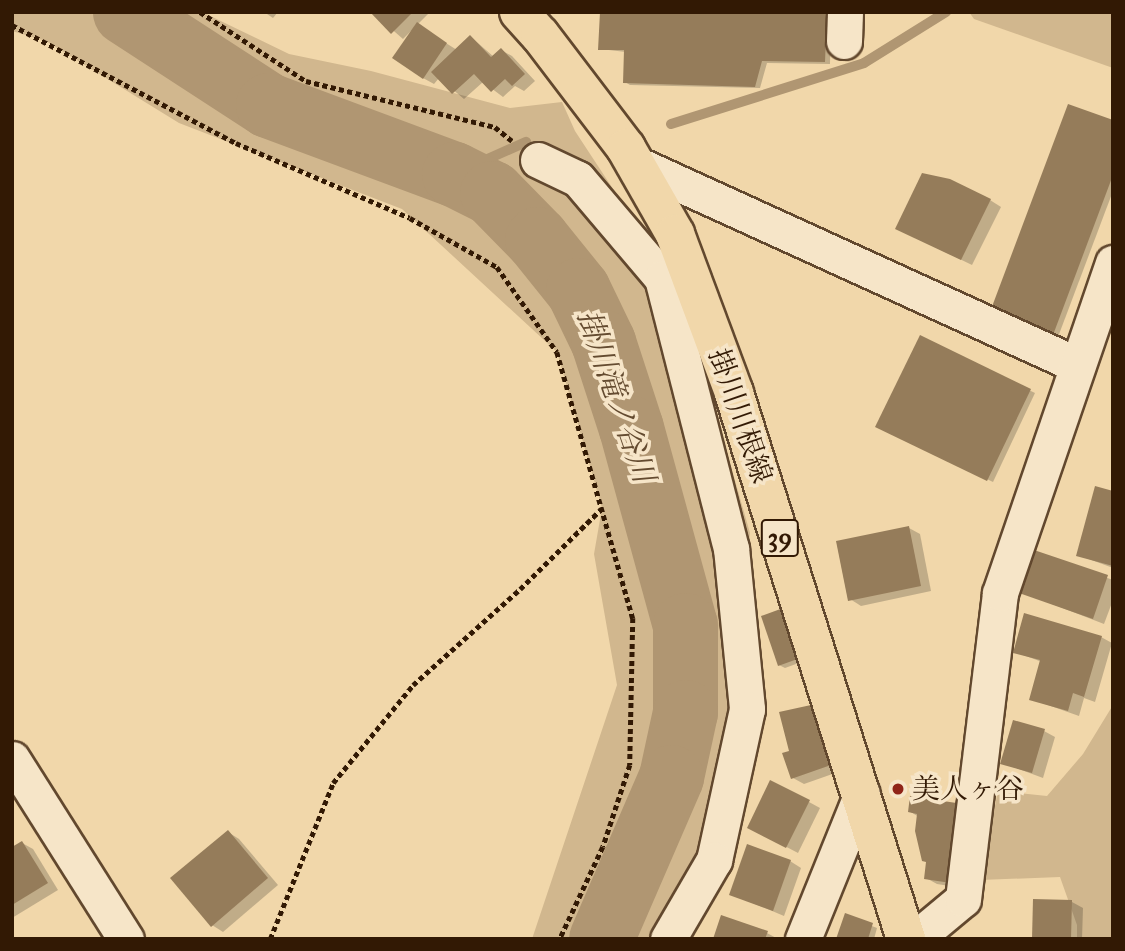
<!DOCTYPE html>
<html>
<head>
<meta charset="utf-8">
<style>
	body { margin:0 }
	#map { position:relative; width:1125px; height:951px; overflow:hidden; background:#f1d7aa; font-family:"IM FELL Great Primer","Noto Serif JP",serif }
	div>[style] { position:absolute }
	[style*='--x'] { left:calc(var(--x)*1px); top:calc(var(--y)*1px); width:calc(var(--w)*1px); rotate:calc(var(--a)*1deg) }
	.green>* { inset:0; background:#d1b78e }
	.shadow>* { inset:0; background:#0003 }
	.stream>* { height:10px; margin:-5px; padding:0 5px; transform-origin:5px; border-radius:5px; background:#b09672 }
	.river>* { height:65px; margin:-32.5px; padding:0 32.5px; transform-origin:32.5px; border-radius:32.5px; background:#b09672 }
	.building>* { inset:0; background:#957c5a }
	.path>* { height:4.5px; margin-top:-2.25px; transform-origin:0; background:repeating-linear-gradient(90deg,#321904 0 5px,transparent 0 8.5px) }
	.roads { filter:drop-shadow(2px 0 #62482e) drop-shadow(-2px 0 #62482e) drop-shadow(0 2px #62482e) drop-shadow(0 -2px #62482e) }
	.minor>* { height:35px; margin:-17.5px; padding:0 17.5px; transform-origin:17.5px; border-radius:17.5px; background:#f6e5c8 }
	.major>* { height:38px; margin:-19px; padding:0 19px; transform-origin:19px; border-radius:19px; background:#f1d7aa }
	.dots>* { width:19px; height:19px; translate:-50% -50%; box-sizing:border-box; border:4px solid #f6e5c8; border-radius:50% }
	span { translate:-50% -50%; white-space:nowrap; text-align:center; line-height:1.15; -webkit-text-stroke:7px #f6e5c8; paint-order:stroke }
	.shield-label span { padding:2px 5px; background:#f6e5c8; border:2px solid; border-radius:5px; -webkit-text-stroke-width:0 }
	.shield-label { font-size:26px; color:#321904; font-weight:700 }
	.street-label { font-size:28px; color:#321904 }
	.poi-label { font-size:28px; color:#321904 }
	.left { translate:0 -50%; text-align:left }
	.water-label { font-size:30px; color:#644b30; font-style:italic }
	.frame { position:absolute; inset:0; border:14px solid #321904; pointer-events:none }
</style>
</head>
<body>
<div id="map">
	<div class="green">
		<i style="clip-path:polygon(12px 12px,202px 12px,289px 54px,371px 71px,510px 108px,562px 102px,575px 131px,636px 224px,702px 365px,750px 533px,744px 591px,748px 760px,687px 939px,532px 939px,617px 685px,594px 554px,602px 508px,557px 352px,402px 209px,179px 123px,46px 41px,12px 31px)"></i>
		<i style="clip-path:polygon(969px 12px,1113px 12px,1113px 68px,974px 19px)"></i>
		<i style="clip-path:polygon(1113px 705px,1113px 939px,1077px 939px,1077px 925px,1060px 877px,980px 880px,998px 791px,1047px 796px,1083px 754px)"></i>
	</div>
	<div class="shadow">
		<i style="clip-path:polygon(264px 12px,278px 12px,273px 18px)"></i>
		<i style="clip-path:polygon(372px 12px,430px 12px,417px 25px,457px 50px,471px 37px,494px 57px,501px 50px,512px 56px,535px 81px,524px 91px,515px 86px,503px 97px,483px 82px,464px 99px,439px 78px,434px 84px,423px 78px,411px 31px,403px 39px)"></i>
		<i style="clip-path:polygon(601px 12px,831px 12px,830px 64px,767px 63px,760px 88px,630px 85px,625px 82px,626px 52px,600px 49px)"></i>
		<i style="clip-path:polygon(1113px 122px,1113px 191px,1058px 337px,997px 314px)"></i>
		<i style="clip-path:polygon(990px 200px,1001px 207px,972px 265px,908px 234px)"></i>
		<i style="clip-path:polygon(921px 338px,1035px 393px,993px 482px,883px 429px)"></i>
		<i style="clip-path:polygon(1113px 493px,1113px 568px,1078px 555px)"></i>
		<i style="clip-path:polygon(909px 528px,920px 534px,931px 591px,861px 606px,850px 599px)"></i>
		<i style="clip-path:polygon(1035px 552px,1113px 580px,1113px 600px,1104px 624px,1021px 592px)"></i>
		<i style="clip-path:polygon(763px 617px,807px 660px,785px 668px,779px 665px)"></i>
		<i style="clip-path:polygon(1101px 637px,1112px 643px,1095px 702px,1084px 698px,1079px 716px,1031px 699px,1042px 662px,1015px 652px)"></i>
		<i style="clip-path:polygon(811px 707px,822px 713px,841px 771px,804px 784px,793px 778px,791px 752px)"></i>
		<i style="clip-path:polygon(1044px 731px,1055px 737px,1043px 778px,1002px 763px)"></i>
		<i style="clip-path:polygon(912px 798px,962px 888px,937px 884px,926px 878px,928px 863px,919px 817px,909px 811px)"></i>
		<i style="clip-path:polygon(809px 802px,820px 808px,798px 853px,760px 833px)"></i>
		<i style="clip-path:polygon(228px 832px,239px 839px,278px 885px,223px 932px,212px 925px)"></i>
		<i style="clip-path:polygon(22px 843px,33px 849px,58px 890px,12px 918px,12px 849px)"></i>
		<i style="clip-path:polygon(790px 861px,801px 868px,784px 916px,731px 894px)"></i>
		<i style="clip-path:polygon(1072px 902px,1083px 908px,1082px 939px,1034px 939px)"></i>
		<i style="clip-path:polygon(846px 916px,877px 928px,874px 939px,838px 939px)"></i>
		<i style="clip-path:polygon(767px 933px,778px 939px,715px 939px)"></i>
	</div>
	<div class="stream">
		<i style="--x:671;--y:124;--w:202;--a:-17.5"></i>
		<i style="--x:864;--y:63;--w:97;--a:-31.9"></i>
		<i style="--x:454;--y:174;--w:79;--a:-24"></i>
	</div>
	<div class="river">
		<i style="--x:125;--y:12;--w:171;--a:33"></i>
		<i style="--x:268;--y:105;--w:198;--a:20.4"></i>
		<i style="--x:454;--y:174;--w:42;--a:26.6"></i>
		<i style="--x:492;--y:193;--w:64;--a:45.6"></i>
		<i style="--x:537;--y:239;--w:65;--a:51.2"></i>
		<i style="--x:578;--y:290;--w:58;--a:64.3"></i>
		<i style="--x:603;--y:342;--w:90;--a:72"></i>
		<i style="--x:631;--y:428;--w:204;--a:74.7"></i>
		<i style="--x:685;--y:625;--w:87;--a:90"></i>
		<i style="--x:685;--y:712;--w:66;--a:102.2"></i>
		<i style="--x:671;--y:777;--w:176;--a:113.4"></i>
	</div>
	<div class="building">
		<i style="clip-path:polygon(370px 12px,413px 12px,391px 34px)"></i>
		<i style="clip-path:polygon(600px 12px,827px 12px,825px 62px,762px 61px,755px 87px,623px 83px,624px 50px,598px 50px)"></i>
		<i style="clip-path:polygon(417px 22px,447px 43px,423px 79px,392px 58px)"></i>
		<i style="clip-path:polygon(470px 35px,491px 57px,501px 48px,525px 74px,512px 86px,505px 79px,491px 92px,474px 74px,452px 94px,431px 72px)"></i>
		<i style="clip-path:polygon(1068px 104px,1113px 120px,1113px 175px,1053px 335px,990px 312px)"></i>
		<i style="clip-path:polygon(922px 173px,950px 179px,991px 199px,961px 260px,895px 229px)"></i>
		<i style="clip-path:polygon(920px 335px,1031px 389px,987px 481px,875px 427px)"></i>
		<i style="clip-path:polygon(1095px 486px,1113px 491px,1113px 566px,1076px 556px)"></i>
		<i style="clip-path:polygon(909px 526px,921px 586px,848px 601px,836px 541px)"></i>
		<i style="clip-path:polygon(1034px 550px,1108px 575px,1093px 619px,1019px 593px)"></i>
		<i style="clip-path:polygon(786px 607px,803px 657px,778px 666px,761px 616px)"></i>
		<i style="clip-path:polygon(1024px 613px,1102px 636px,1084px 697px,1073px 693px,1068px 711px,1029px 700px,1040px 660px,1013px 653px)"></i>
		<i style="clip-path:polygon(811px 705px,831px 765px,791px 779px,782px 753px,789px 751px,779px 712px)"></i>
		<i style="clip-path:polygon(1013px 720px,1045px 729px,1032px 773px,1000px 764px)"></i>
		<i style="clip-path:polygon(770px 780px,810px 800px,786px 848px,747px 828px)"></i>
		<i style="clip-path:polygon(910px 796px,963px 804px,951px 883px,924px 879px,926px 862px,922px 861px,915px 831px,917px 814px,908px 812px)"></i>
		<i style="clip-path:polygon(228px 830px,268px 878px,211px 927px,170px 878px)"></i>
		<i style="clip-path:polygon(22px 841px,48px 883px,12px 905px,12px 847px)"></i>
		<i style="clip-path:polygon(747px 844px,791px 860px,773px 911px,729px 895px)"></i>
		<i style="clip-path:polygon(1033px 899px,1072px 900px,1071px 939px,1032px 939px)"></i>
		<i style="clip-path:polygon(845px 913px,873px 923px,868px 939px,836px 939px)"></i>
		<i style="clip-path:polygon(721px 915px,768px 931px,765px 939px,713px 939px)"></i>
	</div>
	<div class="path">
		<i style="--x:200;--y:12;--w:126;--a:33.1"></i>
		<i style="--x:306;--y:81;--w:195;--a:13.7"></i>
		<i style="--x:495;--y:127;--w:22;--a:39"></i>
		<i style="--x:12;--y:25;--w:253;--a:27.8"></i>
		<i style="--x:236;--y:143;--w:189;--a:23.3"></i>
		<i style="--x:410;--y:218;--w:100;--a:29.4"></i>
		<i style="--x:497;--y:267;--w:104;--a:54.8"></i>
		<i style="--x:557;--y:352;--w:277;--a:74.1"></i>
		<i style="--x:633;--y:618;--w:147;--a:91.2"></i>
		<i style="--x:630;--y:765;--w:86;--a:108.2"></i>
		<i style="--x:603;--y:847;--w:102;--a:115.1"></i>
		<i style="--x:270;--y:939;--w:168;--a:-68"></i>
		<i style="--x:333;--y:783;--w:127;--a:-50.8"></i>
		<i style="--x:413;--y:685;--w:144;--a:-41.9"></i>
		<i style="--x:520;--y:589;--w:115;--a:-44.6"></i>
	</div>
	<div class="roads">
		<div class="minor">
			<i style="--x:844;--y:41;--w:29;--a:-88"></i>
			<i style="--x:538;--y:160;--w:44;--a:25.4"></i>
			<i style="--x:578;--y:179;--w:130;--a:49.7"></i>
			<i style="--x:662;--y:278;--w:279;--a:75.7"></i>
			<i style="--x:731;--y:548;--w:162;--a:84.3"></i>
			<i style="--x:747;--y:709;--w:155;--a:102.3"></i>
			<i style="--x:714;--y:860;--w:91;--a:120.2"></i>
			<i style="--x:634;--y:163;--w:487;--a:24.5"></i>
			<i style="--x:12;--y:759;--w:213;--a:57.7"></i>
			<i style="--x:803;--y:939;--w:157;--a:-68"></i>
			<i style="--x:915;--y:939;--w:62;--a:-39.8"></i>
			<i style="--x:963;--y:899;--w:308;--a:-83.1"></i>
			<i style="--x:1000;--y:593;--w:349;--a:-71.1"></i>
		</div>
		<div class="major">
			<i style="--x:519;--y:12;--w:31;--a:48"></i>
			<i style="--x:540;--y:35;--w:142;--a:52.7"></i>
			<i style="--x:626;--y:148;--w:99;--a:60.3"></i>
			<i style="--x:675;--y:234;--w:170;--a:69.6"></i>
			<i style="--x:734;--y:393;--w:572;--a:72.51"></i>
		</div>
	</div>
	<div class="dots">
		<i style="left:898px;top:789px;background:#8f2418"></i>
	</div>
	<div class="shield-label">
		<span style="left:780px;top:538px">39</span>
	</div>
	<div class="street-label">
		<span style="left:740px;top:416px;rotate:71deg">掛川川根線</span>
	</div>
	<div class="poi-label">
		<span class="left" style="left:912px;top:789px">美人ヶ谷</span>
	</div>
	<div class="water-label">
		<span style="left:616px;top:396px;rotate:71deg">掛川滝ノ谷川</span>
	</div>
	<div class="frame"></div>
</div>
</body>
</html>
